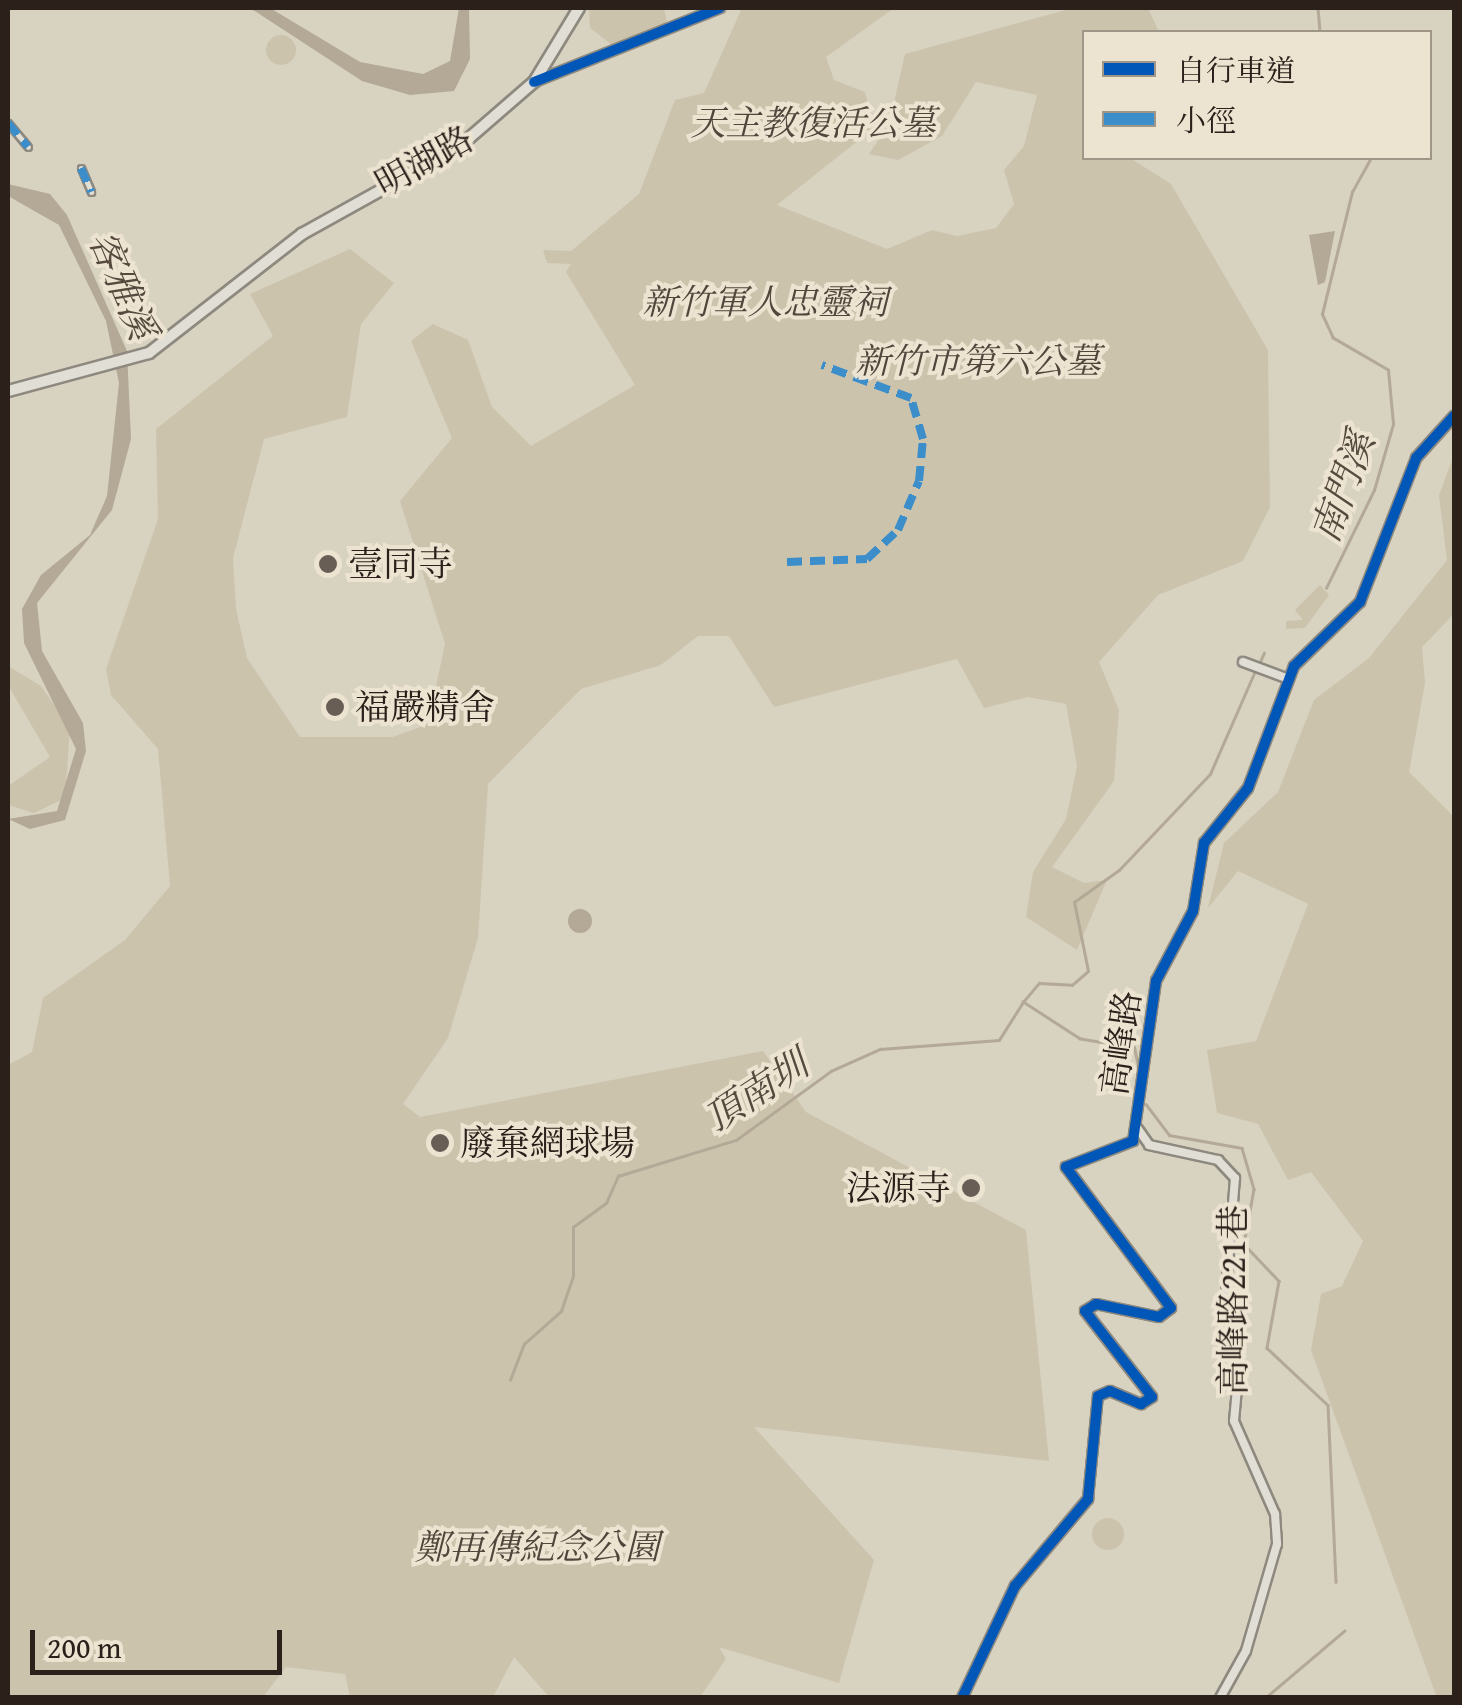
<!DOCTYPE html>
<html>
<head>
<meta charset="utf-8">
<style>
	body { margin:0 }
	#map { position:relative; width:1462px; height:1705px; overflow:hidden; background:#d8d2c1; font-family:"Gentium Book Plus","Noto Serif TC",serif }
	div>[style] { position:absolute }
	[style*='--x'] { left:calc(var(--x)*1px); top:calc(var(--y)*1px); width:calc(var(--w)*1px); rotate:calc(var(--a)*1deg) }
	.green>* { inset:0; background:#ccc3ad }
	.round { border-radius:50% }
	.water>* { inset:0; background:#b3a996 }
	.stream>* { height:2.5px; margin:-1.25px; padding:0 1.25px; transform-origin:1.25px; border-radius:1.25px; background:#b3a996 }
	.roads { filter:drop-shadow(2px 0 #8e897f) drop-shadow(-2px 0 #8e897f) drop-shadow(0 2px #8e897f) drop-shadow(0 -2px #8e897f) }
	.pedestrian>* { height:5px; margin:-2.5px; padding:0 2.5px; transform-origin:2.5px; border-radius:2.5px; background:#e1ded6 }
	.minor>* { height:8px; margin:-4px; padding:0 4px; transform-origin:4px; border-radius:4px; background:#e1ded6 }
	.secondary>* { height:10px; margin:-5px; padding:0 5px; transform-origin:5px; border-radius:5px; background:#e1ded6 }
	.quiet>* { height:8px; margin-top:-4px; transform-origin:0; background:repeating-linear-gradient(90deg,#3b8ec9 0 15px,transparent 0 23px) }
	.cycleway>* { height:10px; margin:-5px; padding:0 5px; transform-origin:5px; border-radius:5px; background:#0057b8 }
	.dots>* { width:28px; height:28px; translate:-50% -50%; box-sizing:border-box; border:5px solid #ece4d1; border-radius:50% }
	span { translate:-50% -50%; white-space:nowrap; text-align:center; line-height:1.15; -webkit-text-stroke:8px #ece4d1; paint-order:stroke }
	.park-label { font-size:35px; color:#52463c; font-style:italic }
	.street-label { font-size:35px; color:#2c201b }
	.poi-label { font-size:35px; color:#2c201b }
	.left { translate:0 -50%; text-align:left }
	.right { translate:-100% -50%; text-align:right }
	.water-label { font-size:38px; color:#564a3f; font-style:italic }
	.frame { position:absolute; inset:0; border:10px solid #2c201b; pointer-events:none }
	.legend { position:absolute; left:1082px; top:30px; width:350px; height:130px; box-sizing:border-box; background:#ece4d1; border:2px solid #9f9688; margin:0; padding:12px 18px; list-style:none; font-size:30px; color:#2c201b }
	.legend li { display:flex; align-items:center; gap:20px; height:50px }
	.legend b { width:50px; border:2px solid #9f9688 }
	.scale { position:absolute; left:30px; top:1630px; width:252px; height:45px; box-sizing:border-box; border:5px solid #2c201b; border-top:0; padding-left:12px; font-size:30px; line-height:35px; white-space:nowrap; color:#2c201b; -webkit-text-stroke:8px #ece4d1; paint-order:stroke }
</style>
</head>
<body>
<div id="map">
	<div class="green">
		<i style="clip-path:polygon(589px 8px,664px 8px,668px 27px,616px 48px,590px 28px)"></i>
		<i style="clip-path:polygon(742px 8px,894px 8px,826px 57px,834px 80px,865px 92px,874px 128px,777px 205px,887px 249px,932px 230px,957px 236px,996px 228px,1014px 204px,1004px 170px,1024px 146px,1037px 95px,976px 82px,942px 136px,898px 160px,869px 154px,889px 124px,905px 54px,1073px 8px,1148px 8px,1159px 32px,1084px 32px,1084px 158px,1130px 158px,1171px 184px,1268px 350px,1270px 507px,1243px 561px,1158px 595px,1099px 662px,1119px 710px,1114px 781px,1052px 867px,1084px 883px,1107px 880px,1077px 950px,1026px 917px,1033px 872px,1066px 819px,1077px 766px,1066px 704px,1028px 697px,984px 708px,957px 659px,774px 707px,729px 636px,698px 636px,661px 665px,581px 689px,488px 784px,478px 938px,448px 1038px,403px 1104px,420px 1117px,763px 1051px,806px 1112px,1026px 1230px,1049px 1461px,754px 1427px,874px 1560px,839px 1683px,719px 1647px,726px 1659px,700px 1697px,549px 1697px,514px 1657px,493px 1697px,350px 1697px,345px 1674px,286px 1667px,263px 1697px,8px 1697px,8px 1065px,32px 1052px,43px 998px,125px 940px,170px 886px,158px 749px,111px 695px,106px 669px,158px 519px,156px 429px,273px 336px,250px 294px,350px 249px,394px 283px,361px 324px,347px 417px,264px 439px,233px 558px,236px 609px,247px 658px,300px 737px,393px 737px,428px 724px,445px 644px,400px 501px,452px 438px,411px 341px,433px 324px,468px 340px,492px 407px,531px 446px,635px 385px,566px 272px,571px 264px,547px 263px,543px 250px,571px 251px,639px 194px,675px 100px,704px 93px)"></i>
		<i class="round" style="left:266px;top:35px;width:30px;height:30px"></i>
		<i style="clip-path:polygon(1454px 455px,1454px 614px,1422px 647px,1425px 683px,1409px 772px,1454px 817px,1454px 1697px,1437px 1698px,1311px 1350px,1321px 1294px,1342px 1286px,1363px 1241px,1311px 1172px,1288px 1180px,1258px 1124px,1217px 1113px,1207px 1050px,1256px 1041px,1308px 904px,1238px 871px,1208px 908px,1224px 843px,1278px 792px,1314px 700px,1369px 658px,1447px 560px,1439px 495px)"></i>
		<i style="clip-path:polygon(1320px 585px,1329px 595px,1305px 628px,1286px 629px,1286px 621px,1303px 620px,1295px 610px)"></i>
		<i style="clip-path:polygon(8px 666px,41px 686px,70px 728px,65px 798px,34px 813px,8px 805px,8px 786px,50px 757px,8px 685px)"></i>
		<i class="round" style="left:1092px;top:1518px;width:32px;height:32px"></i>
	</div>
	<div class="water">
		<i style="clip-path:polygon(250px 8px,270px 8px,360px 62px,423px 74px,450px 61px,459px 8px,469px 8px,470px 59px,454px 91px,410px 95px,362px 81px)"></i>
		<i style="clip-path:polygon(8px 184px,50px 194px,67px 215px,127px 351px,131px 439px,112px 510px,37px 603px,42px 651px,83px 723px,86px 751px,65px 820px,30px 829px,8px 819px,57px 811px,76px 749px,24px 643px,22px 609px,41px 575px,90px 535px,107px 496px,119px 383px,106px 321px,59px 225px,8px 196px)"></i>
		<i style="clip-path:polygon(1335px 231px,1325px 282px,1318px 285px,1309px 235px)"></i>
		<i class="round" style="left:568px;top:909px;width:24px;height:24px"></i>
	</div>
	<div class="stream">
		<i style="--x:1318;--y:8;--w:24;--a:85"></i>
		<i style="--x:1326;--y:588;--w:109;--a:-63.9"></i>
		<i style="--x:1374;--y:490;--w:69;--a:-73.9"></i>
		<i style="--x:1393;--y:424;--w:54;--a:-95.3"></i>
		<i style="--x:1388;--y:370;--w:64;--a:-149.8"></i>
		<i style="--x:1333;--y:338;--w:26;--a:-115"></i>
		<i style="--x:1322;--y:314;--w:126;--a:-76.2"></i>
		<i style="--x:1352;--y:192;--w:39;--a:-61"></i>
		<i style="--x:1259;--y:664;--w:12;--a:-66"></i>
		<i style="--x:1139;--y:1071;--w:24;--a:-102"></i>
		<i style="--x:1134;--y:1048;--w:55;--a:-170.5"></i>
		<i style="--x:1080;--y:1039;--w:68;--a:-147"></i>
		<i style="--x:1023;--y:1002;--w:25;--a:-50"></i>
		<i style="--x:1039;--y:983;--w:33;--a:3"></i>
		<i style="--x:1072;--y:985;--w:21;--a:-41"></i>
		<i style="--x:1088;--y:971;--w:70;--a:-101.5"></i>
		<i style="--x:1074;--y:902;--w:55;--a:-35.4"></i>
		<i style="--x:1119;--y:870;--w:132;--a:-46.5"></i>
		<i style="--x:1210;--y:774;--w:112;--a:-66.4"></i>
		<i style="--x:1146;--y:1104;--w:39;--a:53"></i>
		<i style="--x:1169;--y:1135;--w:74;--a:10.1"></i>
		<i style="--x:1242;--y:1148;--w:43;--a:73.7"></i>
		<i style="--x:1254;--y:1189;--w:56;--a:100.3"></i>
		<i style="--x:1244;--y:1244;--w:51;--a:46.6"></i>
		<i style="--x:1279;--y:1281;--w:68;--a:100.2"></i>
		<i style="--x:1267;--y:1348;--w:83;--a:43.1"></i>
		<i style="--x:1328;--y:1405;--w:177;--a:87.4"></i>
		<i style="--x:510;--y:1380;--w:39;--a:-69"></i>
		<i style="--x:524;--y:1344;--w:50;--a:-41.7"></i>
		<i style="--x:561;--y:1311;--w:37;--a:-71"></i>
		<i style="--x:573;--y:1276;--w:49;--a:-90"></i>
		<i style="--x:573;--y:1227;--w:41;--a:-36"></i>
		<i style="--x:606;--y:1203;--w:30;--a:-66"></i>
		<i style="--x:618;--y:1176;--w:123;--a:-17"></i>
		<i style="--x:736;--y:1140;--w:117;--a:-36"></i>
		<i style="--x:831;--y:1071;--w:54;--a:-24.2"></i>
		<i style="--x:880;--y:1049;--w:119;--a:-4.3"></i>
		<i style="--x:999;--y:1040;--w:45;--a:-57.7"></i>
		<i style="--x:1265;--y:1698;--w:104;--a:-40.3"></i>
	</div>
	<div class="roads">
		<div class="pedestrian">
			<i style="--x:8;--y:123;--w:31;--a:50"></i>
			<i style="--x:81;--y:168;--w:26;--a:67"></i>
		</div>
		<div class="minor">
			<i style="--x:534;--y:82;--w:200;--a:-21.7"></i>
			<i style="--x:1243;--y:662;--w:49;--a:20.3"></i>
			<i style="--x:1138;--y:1129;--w:19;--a:55"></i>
			<i style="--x:1149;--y:1145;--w:71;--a:12.3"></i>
			<i style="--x:1218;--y:1160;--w:25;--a:47"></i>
			<i style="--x:1235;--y:1178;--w:113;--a:94.6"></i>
			<i style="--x:1226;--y:1291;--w:77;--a:80.3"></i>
			<i style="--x:1239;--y:1367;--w:54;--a:95.3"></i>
			<i style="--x:1234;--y:1421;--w:102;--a:66.2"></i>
			<i style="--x:1275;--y:1514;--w:30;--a:86"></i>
			<i style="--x:1277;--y:1544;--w:111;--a:106.2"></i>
			<i style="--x:1246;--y:1651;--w:54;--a:119"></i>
			<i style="--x:962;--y:1698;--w:124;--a:-64.7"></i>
			<i style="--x:1015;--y:1586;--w:114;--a:-50"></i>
			<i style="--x:1088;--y:1499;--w:103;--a:-84.5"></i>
			<i style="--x:1098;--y:1396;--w:13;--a:-23"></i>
			<i style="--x:1110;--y:1391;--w:34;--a:23"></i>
			<i style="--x:1141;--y:1404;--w:13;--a:-32"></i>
			<i style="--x:1152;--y:1397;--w:109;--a:-127.9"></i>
			<i style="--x:1085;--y:1311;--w:13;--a:-32"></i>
			<i style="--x:1096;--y:1304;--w:64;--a:11.7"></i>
			<i style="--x:1159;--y:1317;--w:15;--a:-37"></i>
			<i style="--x:1171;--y:1308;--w:176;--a:-126.7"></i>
			<i style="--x:1066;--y:1167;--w:72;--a:-21.2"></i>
			<i style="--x:1133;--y:1141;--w:162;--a:-81.8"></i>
			<i style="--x:1156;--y:981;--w:79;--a:-62.1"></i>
			<i style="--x:1193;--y:911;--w:69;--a:-80.8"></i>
			<i style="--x:1204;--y:843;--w:70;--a:-51.3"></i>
			<i style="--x:1248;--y:788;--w:130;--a:-69.3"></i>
			<i style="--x:1294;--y:666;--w:92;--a:-44.1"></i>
			<i style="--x:1360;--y:602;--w:155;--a:-68.7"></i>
			<i style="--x:1416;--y:458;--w:57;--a:-47.9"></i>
		</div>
		<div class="secondary">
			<i style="--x:8;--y:391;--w:146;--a:-15.1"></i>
			<i style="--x:149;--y:353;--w:194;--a:-37.9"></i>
			<i style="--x:302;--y:234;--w:181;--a:-29.1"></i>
			<i style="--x:460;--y:146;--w:98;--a:-40.9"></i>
			<i style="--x:534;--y:82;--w:87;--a:-58.7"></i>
		</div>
	</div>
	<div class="quiet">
		<i style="--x:8;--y:123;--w:31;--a:50"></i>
		<i style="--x:81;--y:168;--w:26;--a:67"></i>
		<i style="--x:787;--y:562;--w:80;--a:-2.1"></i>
		<i style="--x:867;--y:559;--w:42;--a:-43.1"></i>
		<i style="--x:898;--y:530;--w:53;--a:-66.8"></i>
		<i style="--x:919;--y:481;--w:42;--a:-84.6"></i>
		<i style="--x:923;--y:439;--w:43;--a:-106.3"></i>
		<i style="--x:911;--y:398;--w:95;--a:-159.7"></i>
	</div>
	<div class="cycleway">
		<i style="--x:534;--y:82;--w:200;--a:-21.7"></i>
		<i style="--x:962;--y:1698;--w:124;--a:-64.7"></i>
		<i style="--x:1015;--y:1586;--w:114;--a:-50"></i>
		<i style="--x:1088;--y:1499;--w:103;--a:-84.5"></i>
		<i style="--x:1098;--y:1396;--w:13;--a:-23"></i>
		<i style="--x:1110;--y:1391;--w:34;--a:23"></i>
		<i style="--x:1141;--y:1404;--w:13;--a:-32"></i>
		<i style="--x:1152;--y:1397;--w:109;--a:-127.9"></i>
		<i style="--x:1085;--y:1311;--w:13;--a:-32"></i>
		<i style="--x:1096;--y:1304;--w:64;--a:11.7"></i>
		<i style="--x:1159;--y:1317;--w:15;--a:-37"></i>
		<i style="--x:1171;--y:1308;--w:176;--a:-126.7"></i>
		<i style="--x:1066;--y:1167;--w:72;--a:-21.2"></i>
		<i style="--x:1133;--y:1141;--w:162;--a:-81.8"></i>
		<i style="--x:1156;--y:981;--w:79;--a:-62.1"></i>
		<i style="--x:1193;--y:911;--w:69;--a:-80.8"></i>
		<i style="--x:1204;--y:843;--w:70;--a:-51.3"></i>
		<i style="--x:1248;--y:788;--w:130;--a:-69.3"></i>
		<i style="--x:1294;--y:666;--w:92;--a:-44.1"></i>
		<i style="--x:1360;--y:602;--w:155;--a:-68.7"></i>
		<i style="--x:1416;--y:458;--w:57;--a:-47.9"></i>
	</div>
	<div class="dots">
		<i style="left:328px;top:564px;background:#685e55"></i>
		<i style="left:335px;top:707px;background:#685e55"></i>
		<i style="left:440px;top:1143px;background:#685e55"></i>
		<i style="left:971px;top:1188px;background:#685e55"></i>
	</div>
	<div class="park-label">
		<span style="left:813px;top:123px">天主教復活公墓</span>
		<span style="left:765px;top:302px">新竹軍人忠靈祠</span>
		<span style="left:978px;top:361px">新竹市第六公墓</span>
		<span style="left:537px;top:1547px">鄭再傳紀念公園</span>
	</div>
	<div class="street-label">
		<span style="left:424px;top:161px;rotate:-29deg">明湖路</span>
		<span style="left:1121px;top:1043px;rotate:-82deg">高峰路</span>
		<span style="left:1233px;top:1300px;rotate:-90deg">高峰路221巷</span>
	</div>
	<div class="poi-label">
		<span class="left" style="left:348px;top:564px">壹同寺</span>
		<span class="left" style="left:355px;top:707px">福嚴精舍</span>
		<span class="left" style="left:460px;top:1143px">廢棄網球場</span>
		<span class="right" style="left:951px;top:1188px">法源寺</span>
	</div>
	<div class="water-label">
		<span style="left:123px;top:285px;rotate:67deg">客雅溪</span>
		<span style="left:1343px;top:487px;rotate:-70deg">南門溪</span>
		<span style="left:756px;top:1091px;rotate:-33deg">頂南圳</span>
	</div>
	<div class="frame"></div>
	<ul class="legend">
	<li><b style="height:12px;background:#0057b8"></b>自行車道</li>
	<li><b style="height:12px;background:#3b8ec9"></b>小徑</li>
	</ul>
	<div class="scale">200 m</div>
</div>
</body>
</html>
